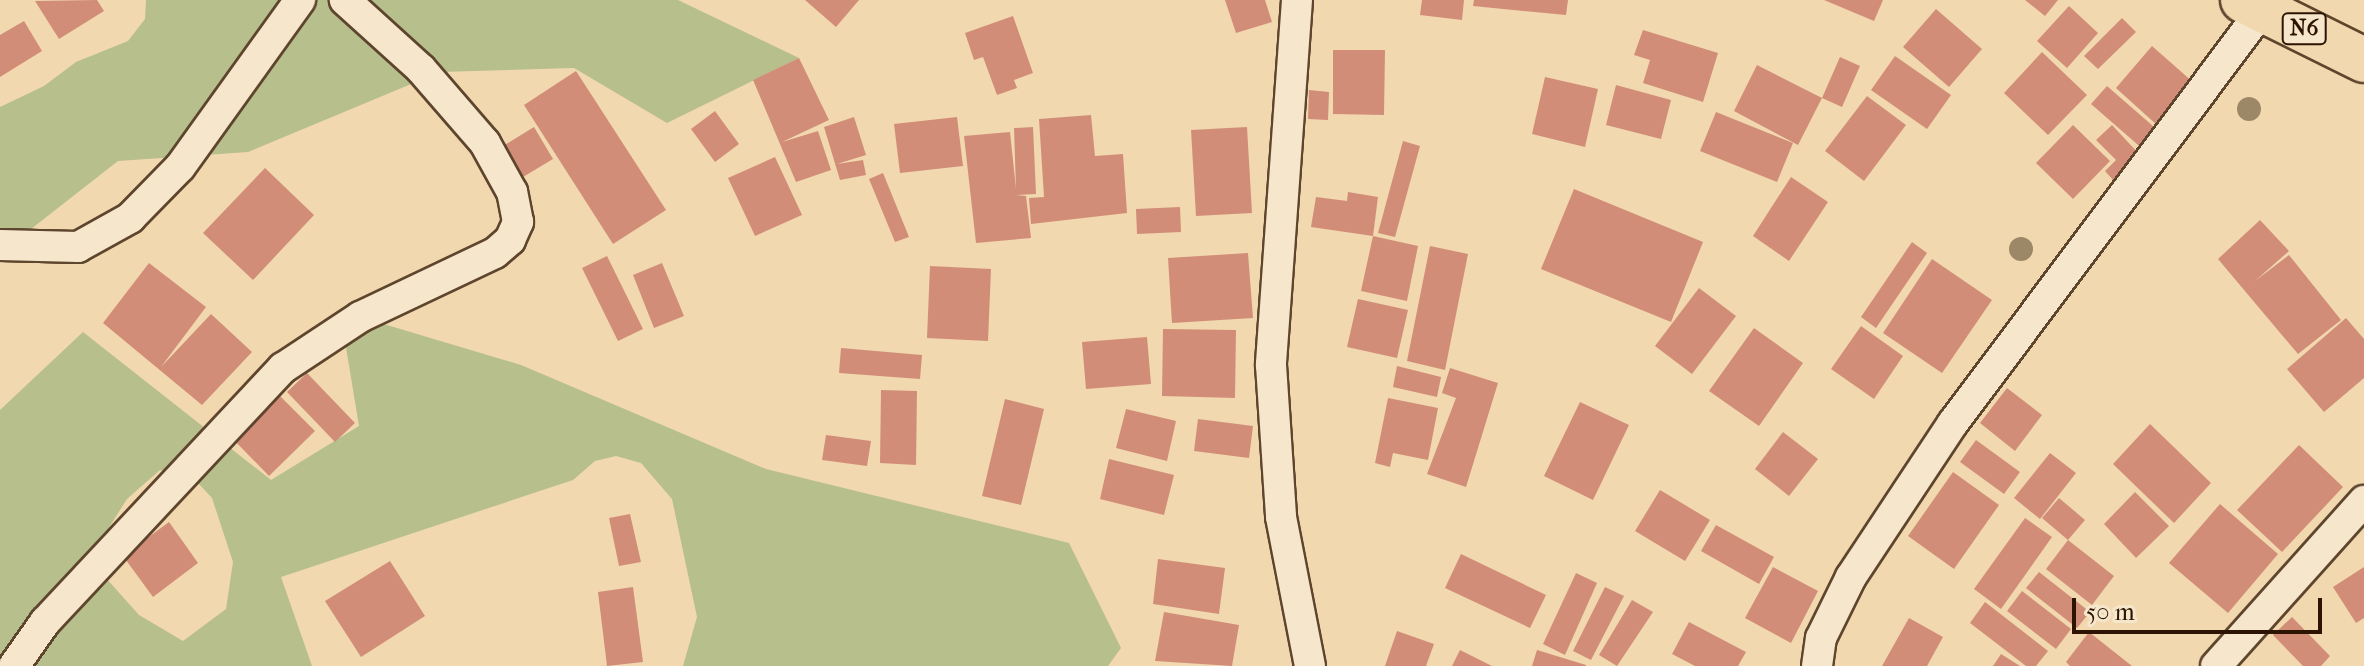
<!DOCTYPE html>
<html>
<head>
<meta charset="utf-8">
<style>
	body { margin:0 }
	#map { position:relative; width:2364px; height:666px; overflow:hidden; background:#f1d8af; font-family:"IM FELL French Canon",serif }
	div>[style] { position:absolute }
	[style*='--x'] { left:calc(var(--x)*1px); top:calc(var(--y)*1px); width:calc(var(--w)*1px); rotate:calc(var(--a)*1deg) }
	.green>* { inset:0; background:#b7bf8d }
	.building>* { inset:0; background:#d28d79 }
	.roads { filter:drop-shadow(2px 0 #5e452d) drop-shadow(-2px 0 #5e452d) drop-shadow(0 2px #5e452d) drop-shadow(0 -2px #5e452d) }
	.street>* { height:30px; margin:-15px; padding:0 15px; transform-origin:15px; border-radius:15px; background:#f6e6cb }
	.highway>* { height:44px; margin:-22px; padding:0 22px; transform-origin:22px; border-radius:22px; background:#f1d8af }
	.trees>* { width:24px; height:24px; margin:-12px; border-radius:50%; background:#9c8867 }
	span { translate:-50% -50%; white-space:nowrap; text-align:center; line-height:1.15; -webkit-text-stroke:6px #f6e6cb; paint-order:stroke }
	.shield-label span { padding:2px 6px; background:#f6e6cb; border:2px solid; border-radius:6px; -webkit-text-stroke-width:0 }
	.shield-label { font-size:22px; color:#2d1402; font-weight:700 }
	.scale { position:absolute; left:2072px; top:598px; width:250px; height:36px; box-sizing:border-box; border:4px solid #2d1402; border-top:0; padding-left:10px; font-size:24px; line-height:28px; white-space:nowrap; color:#2d1402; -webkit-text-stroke:6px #f6e6cb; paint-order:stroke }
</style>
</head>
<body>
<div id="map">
	<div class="green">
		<i style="clip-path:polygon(146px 0,678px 0,799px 58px,667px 123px,574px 68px,440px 72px,248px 152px,118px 161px,31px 229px,0 239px,0 107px,44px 86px,76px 62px,128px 41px,145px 19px)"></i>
		<i style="clip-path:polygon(evenodd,340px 311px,521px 365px,766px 469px,1069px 543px,1121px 648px,1108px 666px,683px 666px,697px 617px,672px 499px,641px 463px,616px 456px,595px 461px,573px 480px,281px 577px,312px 666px,0 666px,0 410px,83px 332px,271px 480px,359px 426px,340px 311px,160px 470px,198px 483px,212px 498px,233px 562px,226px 609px,183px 641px,139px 615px,89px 559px,127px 499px,160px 470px)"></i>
	</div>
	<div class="building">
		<i style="clip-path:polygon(97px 0,104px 11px,59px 39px,35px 1px)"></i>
		<i style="clip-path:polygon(805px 0,859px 0,836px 27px)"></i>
		<i style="clip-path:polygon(1225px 0,1265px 0,1272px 22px,1236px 33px)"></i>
		<i style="clip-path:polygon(1422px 0,1464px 0,1462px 20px,1420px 15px)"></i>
		<i style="clip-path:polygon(1474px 0,1568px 0,1566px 15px,1473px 6px)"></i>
		<i style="clip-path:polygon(1824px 0,1883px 0,1874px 21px)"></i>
		<i style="clip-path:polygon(2025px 0,2058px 0,2045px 16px)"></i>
		<i style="clip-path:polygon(2069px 6px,2098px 33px,2067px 68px,2037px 41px)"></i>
		<i style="clip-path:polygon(1936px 9px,1982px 49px,1949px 87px,1903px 47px)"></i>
		<i style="clip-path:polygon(1013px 16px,1033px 73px,1014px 80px,1017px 88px,997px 95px,983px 57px,974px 60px,965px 33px)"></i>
		<i style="clip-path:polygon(2122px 18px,2136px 32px,2098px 69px,2084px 56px)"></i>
		<i style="clip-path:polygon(24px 21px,42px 51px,0 77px,0 35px)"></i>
		<i style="clip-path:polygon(1643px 30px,1718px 53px,1703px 102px,1643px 83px,1650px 60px,1634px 55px)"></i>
		<i style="clip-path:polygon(2152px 46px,2194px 83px,2158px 126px,2116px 88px)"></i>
		<i style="clip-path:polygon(1333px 50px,1385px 50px,1384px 115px,1333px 114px)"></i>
		<i style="clip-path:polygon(2042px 52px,2087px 95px,2048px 135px,2004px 93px)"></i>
		<i style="clip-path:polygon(1895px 56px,1951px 95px,1927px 129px,1871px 90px)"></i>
		<i style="clip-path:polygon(1840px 57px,1860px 66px,1842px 107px,1822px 98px,1798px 145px,1734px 111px,1757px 65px,1822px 98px)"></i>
		<i style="clip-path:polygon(799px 58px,829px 120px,782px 142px,818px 131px,831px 170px,796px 182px,753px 80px)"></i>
		<i style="clip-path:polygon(576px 71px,666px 210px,613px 244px,524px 105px)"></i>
		<i style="clip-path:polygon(1545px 77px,1598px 89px,1585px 147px,1532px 134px)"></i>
		<i style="clip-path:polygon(1616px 85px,1671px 100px,1661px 139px,1606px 125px)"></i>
		<i style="clip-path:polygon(2107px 86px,2161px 133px,2145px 151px,2091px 104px)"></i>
		<i style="clip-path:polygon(1309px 90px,1329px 92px,1328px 120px,1308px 119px)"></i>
		<i style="clip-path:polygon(1867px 96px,1906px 125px,1864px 181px,1825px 151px)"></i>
		<i style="clip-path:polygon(715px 111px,739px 144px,715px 162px,691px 129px)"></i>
		<i style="clip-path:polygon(1716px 112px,1793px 143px,1777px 182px,1700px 151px)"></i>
		<i style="clip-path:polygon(1091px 115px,1095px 156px,1123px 154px,1127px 213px,1031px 224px,1029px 198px,1044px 197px,1039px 119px)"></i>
		<i style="clip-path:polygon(854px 117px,866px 155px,837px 164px,863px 160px,866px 175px,840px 180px,824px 127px)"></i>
		<i style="clip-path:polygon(957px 117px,963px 166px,900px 173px,894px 124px)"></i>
		<i style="clip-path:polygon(2073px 125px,2110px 161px,2073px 199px,2036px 163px)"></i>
		<i style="clip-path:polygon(2112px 125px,2140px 155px,2114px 181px,2105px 171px,2116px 160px,2096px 140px)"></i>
		<i style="clip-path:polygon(534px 127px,553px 159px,518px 180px,498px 149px)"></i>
		<i style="clip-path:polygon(1033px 127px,1036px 194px,1016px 195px,1026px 196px,1031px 238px,976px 243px,964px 136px,1010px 132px,1016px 189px,1014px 128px)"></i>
		<i style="clip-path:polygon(1247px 127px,1252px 213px,1196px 216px,1191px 130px)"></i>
		<i style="clip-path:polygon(1403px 141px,1420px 146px,1395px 237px,1378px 233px)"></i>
		<i style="clip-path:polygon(775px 157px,802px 215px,755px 236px,728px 178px)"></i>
		<i style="clip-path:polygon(265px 168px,314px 215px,253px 280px,203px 233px)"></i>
		<i style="clip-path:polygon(883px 173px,909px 237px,895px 242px,869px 179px)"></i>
		<i style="clip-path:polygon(1791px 177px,1828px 202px,1789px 261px,1753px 236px)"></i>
		<i style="clip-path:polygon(1574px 189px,1703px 242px,1671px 322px,1541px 269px)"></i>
		<i style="clip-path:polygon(1348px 192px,1378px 197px,1373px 236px,1311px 227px,1316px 197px,1347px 201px)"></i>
		<i style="clip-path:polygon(1180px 207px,1181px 232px,1137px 234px,1136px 209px)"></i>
		<i style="clip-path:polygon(2260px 220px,2289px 251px,2255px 281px,2289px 255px,2341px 320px,2298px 354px,2218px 259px)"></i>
		<i style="clip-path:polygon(1373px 236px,1418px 246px,1407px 301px,1361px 291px)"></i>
		<i style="clip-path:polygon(1912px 242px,1927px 253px,1876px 328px,1861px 317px)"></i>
		<i style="clip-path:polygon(1430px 246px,1468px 254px,1445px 370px,1407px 361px)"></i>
		<i style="clip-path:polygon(1248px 253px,1253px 318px,1172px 323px,1168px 258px)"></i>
		<i style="clip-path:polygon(607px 256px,643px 329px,618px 341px,582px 268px)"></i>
		<i style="clip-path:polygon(1932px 259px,1992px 300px,1942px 373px,1883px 333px)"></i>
		<i style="clip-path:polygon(149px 263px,206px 307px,161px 367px,211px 314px,252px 352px,202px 405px,103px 323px)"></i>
		<i style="clip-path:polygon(662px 263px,684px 316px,654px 328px,633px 275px)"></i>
		<i style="clip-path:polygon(930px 266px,991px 269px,988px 341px,927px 338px)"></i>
		<i style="clip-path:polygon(1699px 288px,1736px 316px,1692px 374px,1655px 346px)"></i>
		<i style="clip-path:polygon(1358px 299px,1408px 310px,1397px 358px,1347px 347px)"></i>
		<i style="clip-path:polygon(2346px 318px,2364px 339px,2364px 378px,2324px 412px,2287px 369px)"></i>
		<i style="clip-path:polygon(1861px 326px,1903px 356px,1874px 399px,1831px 369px)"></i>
		<i style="clip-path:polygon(1754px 328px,1803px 363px,1759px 426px,1709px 391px)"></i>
		<i style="clip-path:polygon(1163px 329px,1236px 330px,1235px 398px,1162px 396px)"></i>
		<i style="clip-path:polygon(1147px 337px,1151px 384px,1086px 389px,1082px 342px)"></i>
		<i style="clip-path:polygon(841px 348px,922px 355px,920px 379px,839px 373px)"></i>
		<i style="clip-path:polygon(1397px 366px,1441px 377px,1437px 397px,1393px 387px)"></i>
		<i style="clip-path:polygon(1450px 368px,1498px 383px,1466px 487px,1427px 474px,1456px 398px,1442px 393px)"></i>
		<i style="clip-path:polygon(307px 373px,355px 423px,335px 442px,287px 392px)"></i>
		<i style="clip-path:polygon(2007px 388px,2042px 415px,2015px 451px,1980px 423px)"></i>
		<i style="clip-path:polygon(881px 390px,917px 391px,916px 465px,880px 463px)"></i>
		<i style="clip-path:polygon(276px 392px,315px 431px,269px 476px,230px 436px)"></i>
		<i style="clip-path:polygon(1388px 398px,1438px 408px,1428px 460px,1393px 453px,1390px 467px,1375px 463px)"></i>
		<i style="clip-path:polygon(1005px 399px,1044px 409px,1021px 505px,982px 496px)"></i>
		<i style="clip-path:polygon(1580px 402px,1629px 425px,1593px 500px,1544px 476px)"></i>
		<i style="clip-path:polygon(1126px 409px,1176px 421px,1167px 461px,1116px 448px)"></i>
		<i style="clip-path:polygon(1198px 419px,1253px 426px,1249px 458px,1194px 451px)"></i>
		<i style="clip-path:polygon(2150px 424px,2211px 483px,2174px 523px,2113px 464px)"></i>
		<i style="clip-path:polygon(1783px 432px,1818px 459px,1789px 496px,1755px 469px)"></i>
		<i style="clip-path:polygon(826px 435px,871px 441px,867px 466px,822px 460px)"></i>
		<i style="clip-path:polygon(1976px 440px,2020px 472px,2004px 494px,1960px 462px)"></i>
		<i style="clip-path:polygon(2299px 445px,2343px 487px,2282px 552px,2237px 510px)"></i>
		<i style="clip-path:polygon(2050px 453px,2076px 473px,2040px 519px,2014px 498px)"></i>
		<i style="clip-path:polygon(1109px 459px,1174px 475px,1164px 515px,1100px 499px)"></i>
		<i style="clip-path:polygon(1953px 472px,1999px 505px,1954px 569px,1908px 536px)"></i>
		<i style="clip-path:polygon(1660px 490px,1710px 520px,1685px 561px,1635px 531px)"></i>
		<i style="clip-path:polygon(2135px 492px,2169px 526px,2136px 558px,2104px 524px)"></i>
		<i style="clip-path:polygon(2059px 498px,2085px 520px,2068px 540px,2042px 518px)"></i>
		<i style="clip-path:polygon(2220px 504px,2278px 554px,2228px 613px,2169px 563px)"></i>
		<i style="clip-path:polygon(630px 514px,641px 562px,619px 566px,609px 518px)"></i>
		<i style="clip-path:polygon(2025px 518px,2052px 537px,2001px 609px,1974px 589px)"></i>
		<i style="clip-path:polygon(169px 522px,198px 563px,153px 597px,123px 556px)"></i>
		<i style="clip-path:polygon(1716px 525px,1774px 557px,1759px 584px,1701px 551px)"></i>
		<i style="clip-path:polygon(2068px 540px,2114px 576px,2092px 605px,2046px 569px)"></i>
		<i style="clip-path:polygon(1461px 554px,1546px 595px,1530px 628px,1445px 588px)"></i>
		<i style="clip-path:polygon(1158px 559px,1225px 568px,1219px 614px,1153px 604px)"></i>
		<i style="clip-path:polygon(390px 561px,425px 616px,361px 657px,325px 601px)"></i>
		<i style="clip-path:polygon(1773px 567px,1818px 591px,1791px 643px,1745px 618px)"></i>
		<i style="clip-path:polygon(2364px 567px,2364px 618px,2356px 623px,2333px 587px)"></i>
		<i style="clip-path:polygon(2039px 572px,2090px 612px,2077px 628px,2026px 588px)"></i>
		<i style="clip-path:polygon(1576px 573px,1597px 583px,1565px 655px,1543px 644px)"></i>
		<i style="clip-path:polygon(633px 587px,643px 662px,607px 666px,598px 592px)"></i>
		<i style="clip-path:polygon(1605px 587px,1624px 596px,1591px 660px,1573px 651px)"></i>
		<i style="clip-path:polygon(2022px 591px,2071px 629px,2056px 649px,2007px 611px)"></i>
		<i style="clip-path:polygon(1632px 600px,1653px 612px,1617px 666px,1599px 655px)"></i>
		<i style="clip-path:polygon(1985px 602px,2048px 651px,2036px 666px,2026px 666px,1970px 623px)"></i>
		<i style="clip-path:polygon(1164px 612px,1239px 625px,1232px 666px,1155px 661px)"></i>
		<i style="clip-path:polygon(2292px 617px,2330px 656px,2321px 666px,2303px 666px,2273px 635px)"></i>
		<i style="clip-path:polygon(1909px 618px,1943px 637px,1927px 666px,1882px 666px)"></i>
		<i style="clip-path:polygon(1689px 622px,1746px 652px,1738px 666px,1695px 666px,1672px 654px)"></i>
		<i style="clip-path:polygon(1397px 631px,1434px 644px,1426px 666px,1385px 666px)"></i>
		<i style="clip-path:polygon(2089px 632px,2132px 666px,2070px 666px,2066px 662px)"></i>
		<i style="clip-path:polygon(1460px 650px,1492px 666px,1452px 666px)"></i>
		<i style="clip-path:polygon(1537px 650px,1586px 665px,1586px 666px,1532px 666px)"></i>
		<i style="clip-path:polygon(2001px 654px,2020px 666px,1993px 666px)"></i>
	</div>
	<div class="roads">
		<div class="street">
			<i style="--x:1297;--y:0;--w:366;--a:94.1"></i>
			<i style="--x:1271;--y:365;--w:152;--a:86.2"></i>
			<i style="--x:1281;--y:517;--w:152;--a:79"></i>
			<i style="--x:0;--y:245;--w:78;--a:1.5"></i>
			<i style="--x:78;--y:247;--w:60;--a:-29.1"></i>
			<i style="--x:130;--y:218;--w:71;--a:-45.6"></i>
			<i style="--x:180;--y:167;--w:206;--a:-54.3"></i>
			<i style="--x:14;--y:666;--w:54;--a:-54.8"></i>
			<i style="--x:45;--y:622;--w:348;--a:-46.9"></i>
			<i style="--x:283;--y:368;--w:92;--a:-33.5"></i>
			<i style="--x:360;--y:317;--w:149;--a:-25.4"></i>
			<i style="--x:495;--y:253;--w:20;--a:-41"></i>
			<i style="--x:510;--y:240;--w:20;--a:-66"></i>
			<i style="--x:518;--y:222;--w:31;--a:-101"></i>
			<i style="--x:512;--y:192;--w:56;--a:-118.9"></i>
			<i style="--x:485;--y:143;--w:98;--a:-130.9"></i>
			<i style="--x:421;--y:69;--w:103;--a:-137.8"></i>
			<i style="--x:1817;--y:666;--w:28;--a:-82"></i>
			<i style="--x:1821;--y:638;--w:68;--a:-63.8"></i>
			<i style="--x:1851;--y:577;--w:185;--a:-56.5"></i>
			<i style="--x:1953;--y:423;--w:517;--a:-53.17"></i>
			<i style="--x:2216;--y:666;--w:222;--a:-48.1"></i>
		</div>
		<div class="highway">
			<i style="--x:2243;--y:0;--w:135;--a:26.4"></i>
		</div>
	</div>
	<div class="trees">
		<i style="left:2249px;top:109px"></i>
		<i style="left:2021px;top:249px"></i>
	</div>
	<div class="shield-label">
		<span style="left:2304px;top:29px">N6</span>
	</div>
	<div class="scale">50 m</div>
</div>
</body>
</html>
